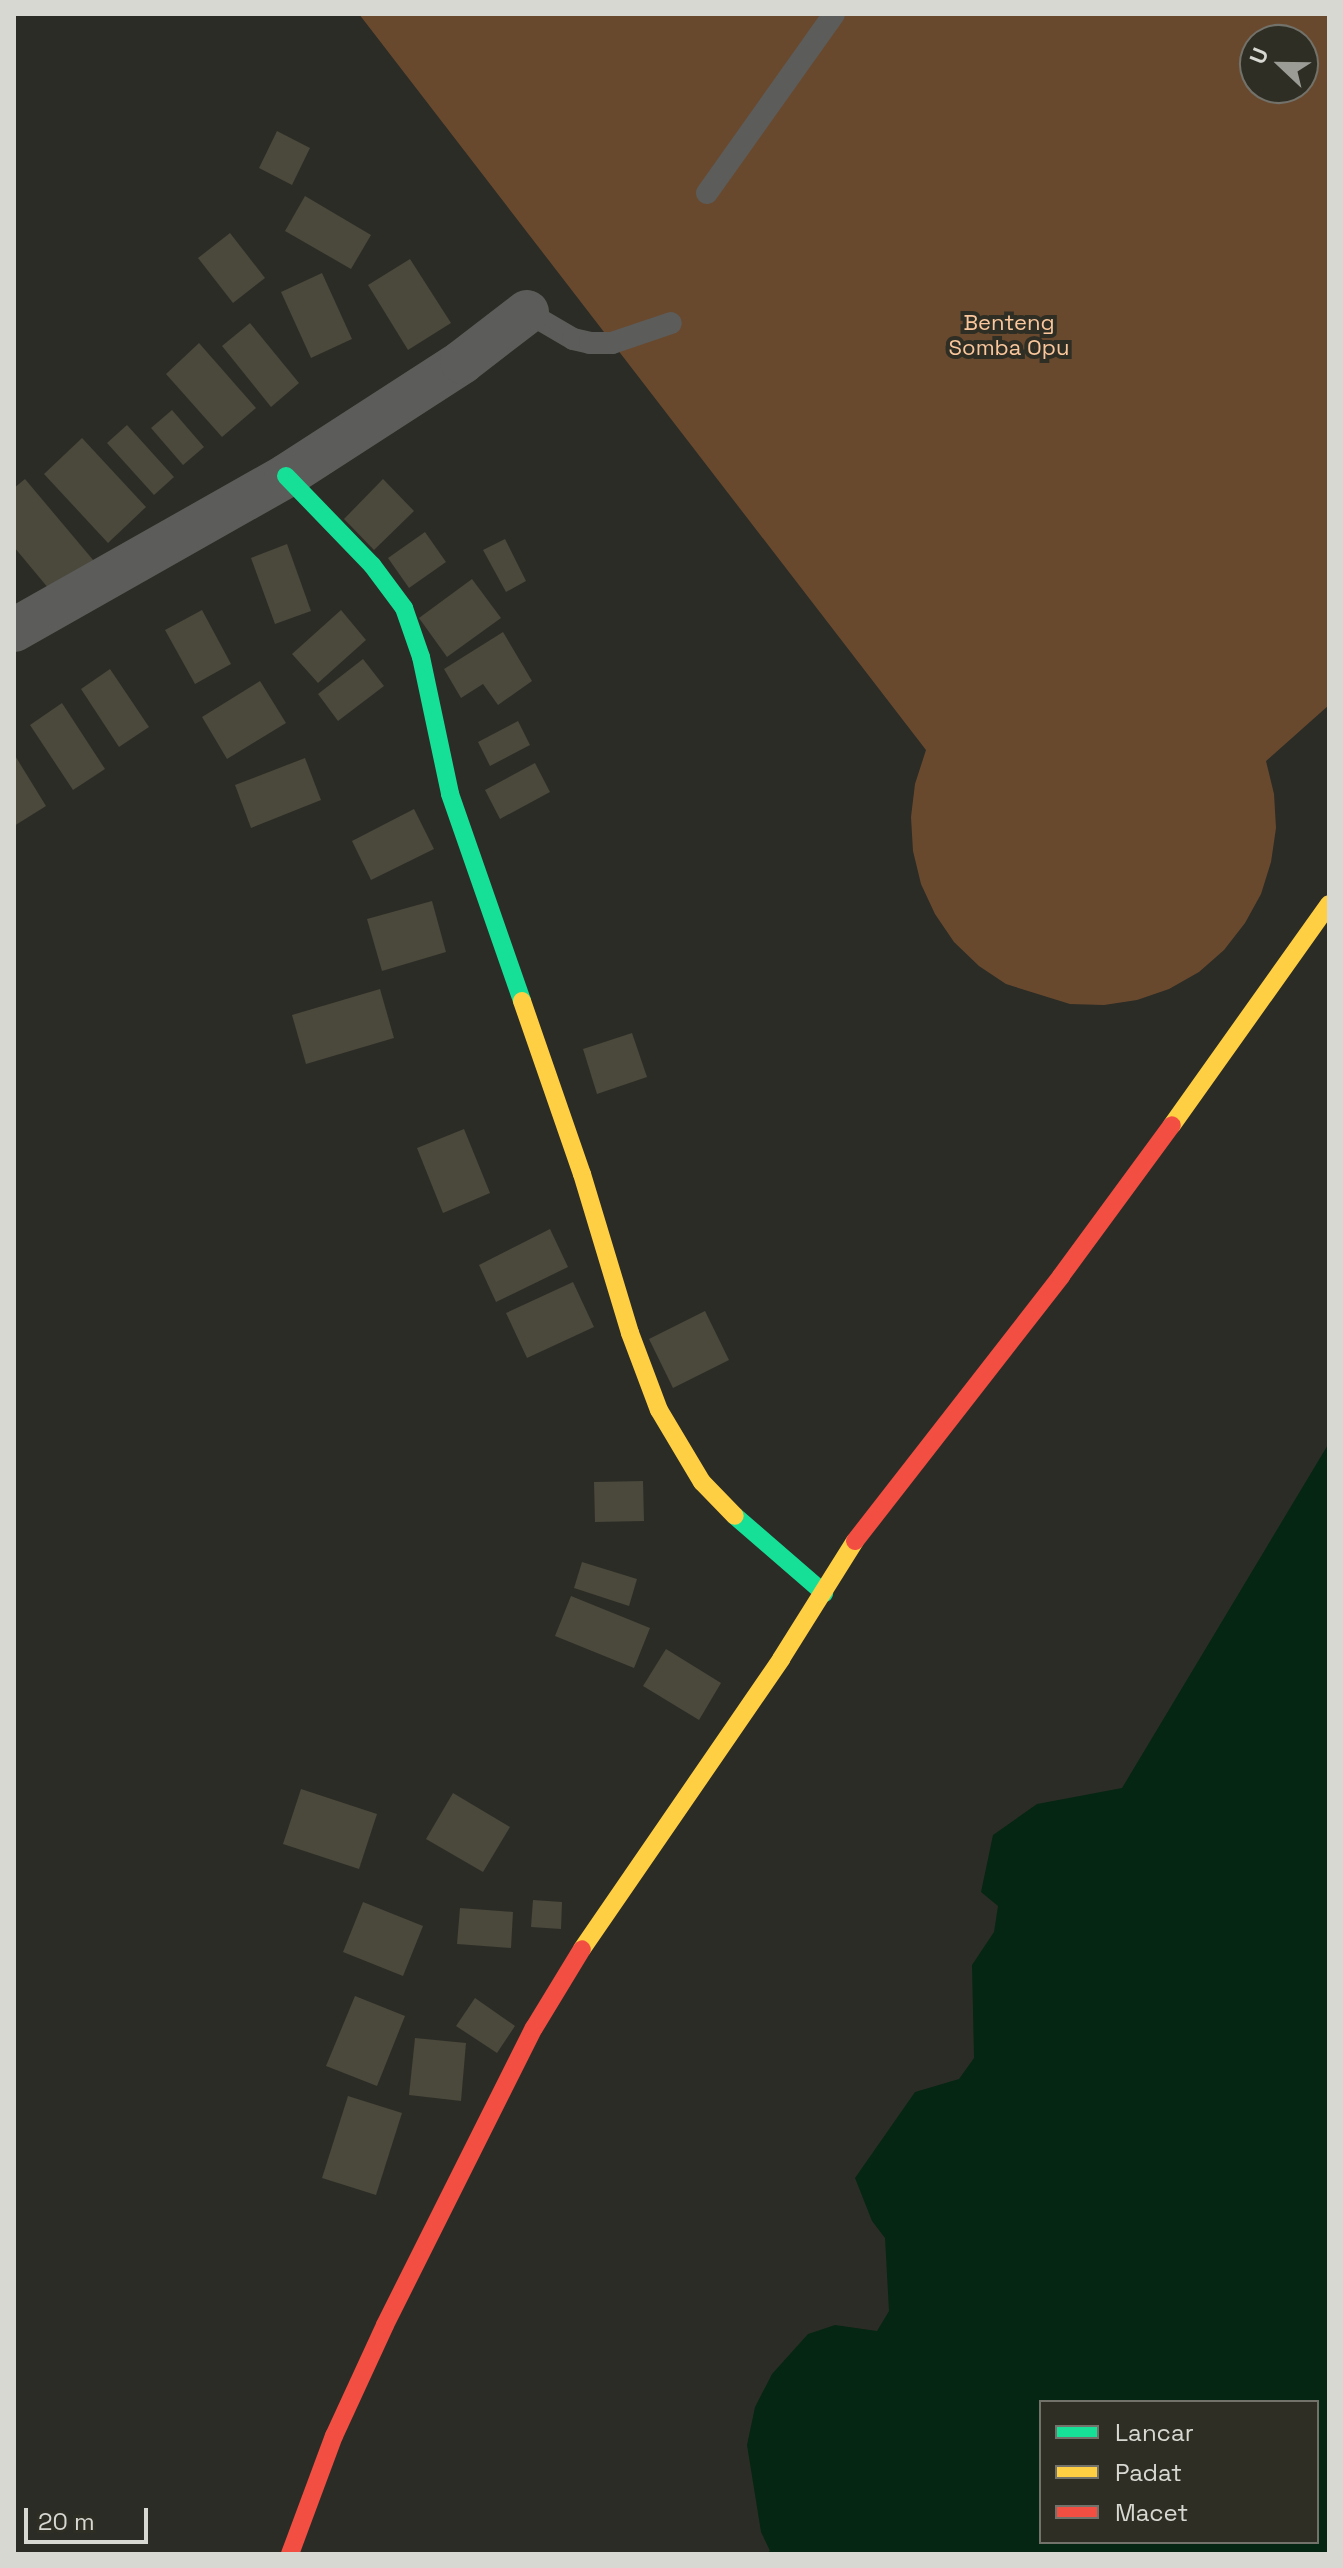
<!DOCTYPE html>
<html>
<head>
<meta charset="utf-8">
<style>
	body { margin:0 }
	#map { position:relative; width:1343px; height:2568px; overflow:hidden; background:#2c2c26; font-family:"Space Grotesk",sans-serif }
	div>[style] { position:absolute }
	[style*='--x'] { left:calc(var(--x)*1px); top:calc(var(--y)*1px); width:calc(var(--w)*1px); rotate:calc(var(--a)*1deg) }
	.green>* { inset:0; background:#69492e }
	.water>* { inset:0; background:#052612 }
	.building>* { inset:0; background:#4b483c }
	.lane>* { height:22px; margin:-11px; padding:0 11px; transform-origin:11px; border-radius:11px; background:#5c5c5a }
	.street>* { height:44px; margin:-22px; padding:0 22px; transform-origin:22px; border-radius:22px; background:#5c5c5a }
	.fast>* { height:18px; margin:-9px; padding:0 9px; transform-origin:9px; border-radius:9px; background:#16e098 }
	.slow>* { height:18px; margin:-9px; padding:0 9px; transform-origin:9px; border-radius:9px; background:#ffcf43 }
	.jam>* { height:18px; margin:-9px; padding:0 9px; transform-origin:9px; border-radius:9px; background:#f24e42 }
	span { translate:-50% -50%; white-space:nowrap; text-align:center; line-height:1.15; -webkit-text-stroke:8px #2e2e24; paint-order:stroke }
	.park-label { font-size:22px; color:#fbc79c }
	.frame { position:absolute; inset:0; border:16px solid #d7d8d2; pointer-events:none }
	.legend { position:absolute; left:1039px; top:2400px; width:280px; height:144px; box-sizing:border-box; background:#2e2e24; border:2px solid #72726a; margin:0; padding:10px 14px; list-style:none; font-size:24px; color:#d7d8d2 }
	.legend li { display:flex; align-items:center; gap:16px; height:40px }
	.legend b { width:40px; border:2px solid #72726a }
	.north { position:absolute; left:1239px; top:24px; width:80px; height:80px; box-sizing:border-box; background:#2e2e24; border:2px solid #72726a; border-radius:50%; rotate:292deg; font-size:22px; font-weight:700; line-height:32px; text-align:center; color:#d7d8d2 }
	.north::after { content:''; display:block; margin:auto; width:28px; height:36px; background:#9b9c96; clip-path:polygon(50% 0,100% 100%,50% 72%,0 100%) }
	.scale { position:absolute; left:24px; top:2508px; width:124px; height:36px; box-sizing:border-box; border:4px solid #d7d8d2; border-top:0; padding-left:10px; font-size:24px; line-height:28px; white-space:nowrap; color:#d7d8d2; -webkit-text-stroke:6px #2e2e24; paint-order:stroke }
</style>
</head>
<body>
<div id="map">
	<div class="green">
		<i style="clip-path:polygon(evenodd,359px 14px,1329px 14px,1329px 705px,1266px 761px,1274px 794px,1276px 828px,1271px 862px,1261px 894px,1245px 923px,1224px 950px,1199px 972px,1169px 989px,1137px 1000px,1104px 1005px,1070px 1004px,1006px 984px,979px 966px,954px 942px,935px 914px,921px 884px,913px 851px,911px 817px,915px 784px,926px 750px,359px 14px,1255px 40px,1303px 40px,1303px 88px,1255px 88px,1255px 40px)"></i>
	</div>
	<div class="water">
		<i style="clip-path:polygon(evenodd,1329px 1443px,1329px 2554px,765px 2554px,770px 2551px,761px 2532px,747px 2445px,755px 2407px,772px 2374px,808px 2334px,835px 2325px,877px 2331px,889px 2311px,885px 2238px,872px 2221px,855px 2178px,915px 2092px,959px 2079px,974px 2058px,972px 1965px,994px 1932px,998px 1906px,981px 1892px,993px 1835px,1037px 1804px,1122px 1788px,1329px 1443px,1041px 2402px,1317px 2402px,1317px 2542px,1041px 2542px,1041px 2402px)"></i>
	</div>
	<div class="building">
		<i style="clip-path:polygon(277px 131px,310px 148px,292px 185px,259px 168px)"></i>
		<i style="clip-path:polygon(305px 196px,371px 235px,351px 269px,285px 231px)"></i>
		<i style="clip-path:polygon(230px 233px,265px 278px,233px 303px,198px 258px)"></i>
		<i style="clip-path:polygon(410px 259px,451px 323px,408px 350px,368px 285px)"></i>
		<i style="clip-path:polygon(322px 273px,352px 339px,311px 358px,281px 292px)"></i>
		<i style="clip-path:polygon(250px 323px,299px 383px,271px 407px,222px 346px)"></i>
		<i style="clip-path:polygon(199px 343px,256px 408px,222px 437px,166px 374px)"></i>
		<i style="clip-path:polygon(172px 410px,204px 447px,183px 465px,151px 428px)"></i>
		<i style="clip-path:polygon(127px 425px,174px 477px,154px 495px,107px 443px)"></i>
		<i style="clip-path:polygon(82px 438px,146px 507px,108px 543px,44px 474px)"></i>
		<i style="clip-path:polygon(25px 479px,99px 567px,59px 601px,14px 547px,14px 488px)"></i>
		<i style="clip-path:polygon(383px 479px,414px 511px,374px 550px,344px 519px)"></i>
		<i style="clip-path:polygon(425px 532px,446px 562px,409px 588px,388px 558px)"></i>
		<i style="clip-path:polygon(505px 539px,526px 581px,506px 592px,483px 550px)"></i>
		<i style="clip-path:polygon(287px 544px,311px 611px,275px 624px,251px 558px)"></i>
		<i style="clip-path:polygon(472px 579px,501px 618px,447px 657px,419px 618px)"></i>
		<i style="clip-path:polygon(202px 610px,231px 664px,195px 684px,165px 630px)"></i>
		<i style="clip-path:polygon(341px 610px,366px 640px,318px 683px,292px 654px)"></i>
		<i style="clip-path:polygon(503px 632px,532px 681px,498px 705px,483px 684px,461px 698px,444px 669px)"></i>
		<i style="clip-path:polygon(363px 659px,384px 686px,338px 721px,318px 694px)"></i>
		<i style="clip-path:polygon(110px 669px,149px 727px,119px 747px,81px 689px)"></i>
		<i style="clip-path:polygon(260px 681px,286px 723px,227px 759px,202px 717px)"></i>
		<i style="clip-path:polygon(62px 703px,105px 769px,73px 790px,30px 725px)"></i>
		<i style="clip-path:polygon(518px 721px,530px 745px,490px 766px,478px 742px)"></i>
		<i style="clip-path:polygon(14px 754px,46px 806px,14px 826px)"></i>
		<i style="clip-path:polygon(305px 758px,321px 800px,251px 828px,235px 785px)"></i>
		<i style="clip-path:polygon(535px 763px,550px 792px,500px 819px,485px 790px)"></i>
		<i style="clip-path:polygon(414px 809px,434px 849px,371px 880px,352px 841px)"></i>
		<i style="clip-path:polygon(432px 901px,446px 952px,382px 971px,367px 919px)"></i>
		<i style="clip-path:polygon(380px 989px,394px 1038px,306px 1064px,292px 1015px)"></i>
		<i style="clip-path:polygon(632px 1033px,647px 1077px,597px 1094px,583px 1049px)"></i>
		<i style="clip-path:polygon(464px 1129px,490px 1193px,443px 1213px,417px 1148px)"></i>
		<i style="clip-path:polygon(550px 1229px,568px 1267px,496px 1302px,479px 1265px)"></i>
		<i style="clip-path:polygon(573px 1282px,594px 1327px,527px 1358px,506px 1313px)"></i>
		<i style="clip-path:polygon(705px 1311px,729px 1360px,673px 1388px,649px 1339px)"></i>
		<i style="clip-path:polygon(643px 1481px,644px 1521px,595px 1522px,594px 1482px)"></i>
		<i style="clip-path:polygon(582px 1562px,637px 1579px,629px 1606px,574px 1588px)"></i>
		<i style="clip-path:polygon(571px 1596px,650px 1628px,634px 1668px,555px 1636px)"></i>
		<i style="clip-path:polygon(666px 1649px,721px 1683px,699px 1720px,643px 1686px)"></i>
		<i style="clip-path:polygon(301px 1789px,377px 1814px,359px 1869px,283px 1844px)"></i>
		<i style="clip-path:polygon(453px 1793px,510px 1827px,483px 1872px,426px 1839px)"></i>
		<i style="clip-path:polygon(533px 1900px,562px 1902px,561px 1929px,531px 1927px)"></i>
		<i style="clip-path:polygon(363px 1902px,423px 1926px,403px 1976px,343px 1952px)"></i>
		<i style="clip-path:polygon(460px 1908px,513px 1912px,511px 1948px,457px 1944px)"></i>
		<i style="clip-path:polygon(355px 1996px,405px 2016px,377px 2086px,326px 2066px)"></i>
		<i style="clip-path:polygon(475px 1998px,515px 2026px,497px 2053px,456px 2026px)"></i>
		<i style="clip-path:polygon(415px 2038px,466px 2043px,461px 2101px,409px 2095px)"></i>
		<i style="clip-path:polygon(348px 2096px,402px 2113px,376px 2195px,322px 2178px)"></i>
	</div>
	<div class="lane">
		<i style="--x:707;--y:193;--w:219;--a:-54.6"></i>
		<i style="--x:527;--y:312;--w:53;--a:30.4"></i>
		<i style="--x:573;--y:339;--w:17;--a:13"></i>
		<i style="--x:590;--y:343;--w:22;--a:0"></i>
		<i style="--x:612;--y:343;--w:62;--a:-18.7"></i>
	</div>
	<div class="street">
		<i style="--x:14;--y:630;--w:313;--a:-29.5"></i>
		<i style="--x:286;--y:476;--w:210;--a:-32.9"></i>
		<i style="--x:462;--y:362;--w:82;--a:-37.6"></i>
	</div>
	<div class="fast">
		<i style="--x:286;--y:476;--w:124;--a:46"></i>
		<i style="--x:372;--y:565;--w:54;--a:53.3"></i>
		<i style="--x:404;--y:608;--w:52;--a:70.9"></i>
		<i style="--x:421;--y:657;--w:140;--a:78"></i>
		<i style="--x:450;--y:794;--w:219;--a:70.8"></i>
		<i style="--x:735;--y:1516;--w:118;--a:40.9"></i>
	</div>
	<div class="slow">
		<i style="--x:522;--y:1001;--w:183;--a:70.9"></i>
		<i style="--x:582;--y:1174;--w:166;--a:73.2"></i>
		<i style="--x:630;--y:1333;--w:82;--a:69.4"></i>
		<i style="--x:659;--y:1410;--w:84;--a:59.2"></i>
		<i style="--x:702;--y:1482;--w:47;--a:45.9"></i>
		<i style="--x:1172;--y:1125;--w:271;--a:-54.6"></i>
		<i style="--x:582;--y:1949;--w:352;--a:-55.5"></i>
		<i style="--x:781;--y:1659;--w:139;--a:-57.9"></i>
	</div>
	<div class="jam">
		<i style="--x:855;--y:1541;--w:336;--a:-52.1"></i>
		<i style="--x:1061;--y:1276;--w:187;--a:-53.7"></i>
		<i style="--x:290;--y:2554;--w:126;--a:-69.6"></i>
		<i style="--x:334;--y:2436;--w:122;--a:-65.3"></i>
		<i style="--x:385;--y:2325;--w:332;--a:-63.4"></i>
		<i style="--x:534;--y:2028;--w:92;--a:-58.7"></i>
	</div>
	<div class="park-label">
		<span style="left:1009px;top:335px">Benteng<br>Somba Opu</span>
	</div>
	<div class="frame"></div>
	<ul class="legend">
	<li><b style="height:10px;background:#16e098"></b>Lancar</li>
	<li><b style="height:10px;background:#ffcf43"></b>Padat</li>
	<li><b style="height:10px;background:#f24e42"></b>Macet</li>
	</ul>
	<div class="north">U</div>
	<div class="scale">20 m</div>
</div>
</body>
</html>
